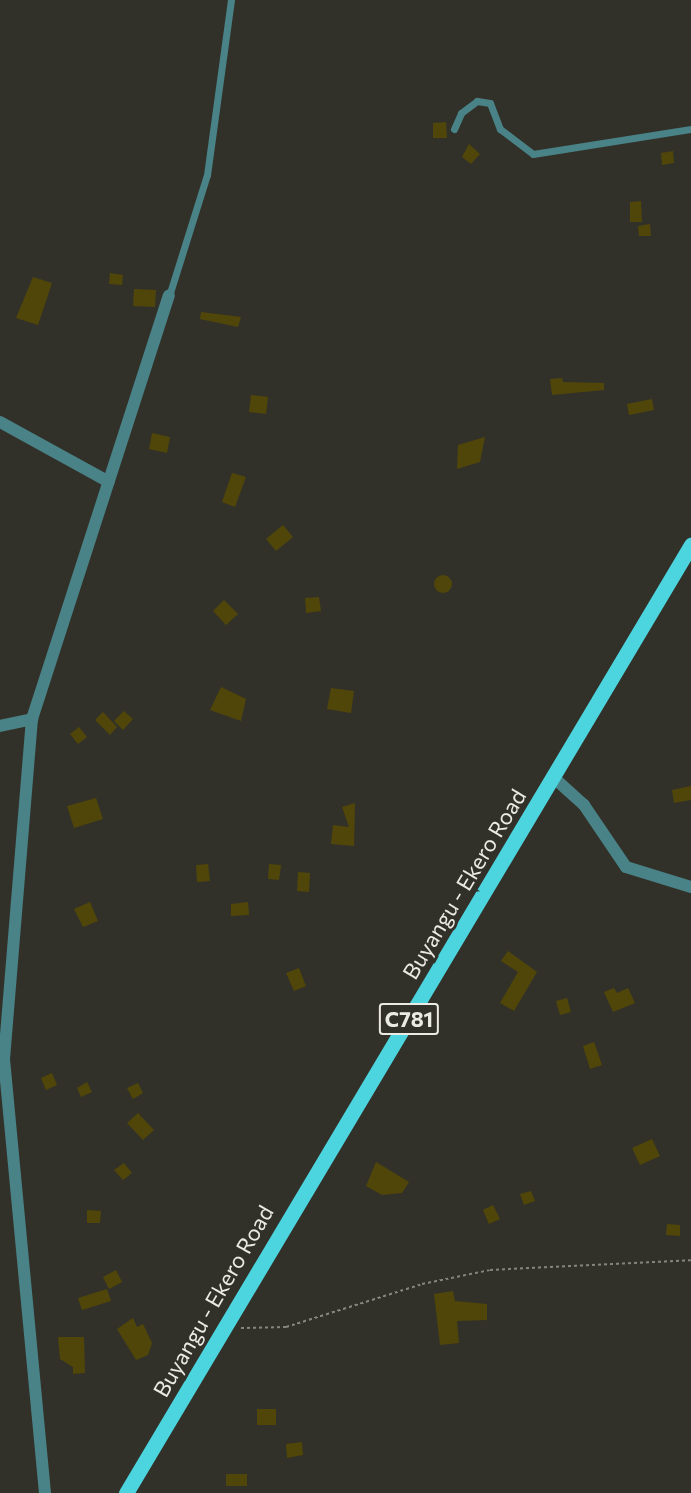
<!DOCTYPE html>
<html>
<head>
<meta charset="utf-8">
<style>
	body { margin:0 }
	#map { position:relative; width:691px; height:1493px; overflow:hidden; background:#323129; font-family:Commissioner,sans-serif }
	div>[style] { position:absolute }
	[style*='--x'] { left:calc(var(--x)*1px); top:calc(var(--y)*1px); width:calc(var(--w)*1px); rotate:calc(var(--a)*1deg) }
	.building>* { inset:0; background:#504609 }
	.round { border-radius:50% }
	.path>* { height:2px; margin-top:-1px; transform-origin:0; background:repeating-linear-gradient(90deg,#85847d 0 3px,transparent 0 6px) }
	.service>* { height:7px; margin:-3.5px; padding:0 3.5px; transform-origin:3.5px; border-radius:3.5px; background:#498387 }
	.minor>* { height:12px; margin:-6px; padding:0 6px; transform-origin:6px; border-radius:6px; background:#498387 }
	.primary>* { height:15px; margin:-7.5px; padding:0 7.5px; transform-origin:7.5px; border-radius:7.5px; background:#4dd5df }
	span { translate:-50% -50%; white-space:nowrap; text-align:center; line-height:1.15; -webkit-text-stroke:6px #323129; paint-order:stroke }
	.shield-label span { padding:2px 4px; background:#323129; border:2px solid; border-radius:4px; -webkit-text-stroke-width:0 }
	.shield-label { font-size:21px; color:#ebeae5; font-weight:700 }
	.street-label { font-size:22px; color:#ebeae5 }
</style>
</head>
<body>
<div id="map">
	<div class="building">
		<i style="clip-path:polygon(446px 122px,447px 138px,433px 138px,433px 123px)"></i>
		<i style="clip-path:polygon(469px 144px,480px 154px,471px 164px,462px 157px)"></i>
		<i style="clip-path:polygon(673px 151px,674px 163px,662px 165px,661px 153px)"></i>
		<i style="clip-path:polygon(641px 201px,642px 222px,630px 222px,630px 202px)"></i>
		<i style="clip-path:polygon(650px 224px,651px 236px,639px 236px,638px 226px)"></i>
		<i style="clip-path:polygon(110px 273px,123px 275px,122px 285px,109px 284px)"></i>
		<i style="clip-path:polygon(33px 277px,52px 283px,38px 325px,16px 318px)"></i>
		<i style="clip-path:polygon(134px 289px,156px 290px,155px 307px,133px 306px)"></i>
		<i style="clip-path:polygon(201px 312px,241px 317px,238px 327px,200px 319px)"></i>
		<i style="clip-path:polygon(562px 378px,563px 382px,604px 383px,604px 390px,552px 395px,550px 379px)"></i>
		<i style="clip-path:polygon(251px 395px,268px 397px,266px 414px,249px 412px)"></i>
		<i style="clip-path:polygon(652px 399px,654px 410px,629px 415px,627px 404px)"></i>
		<i style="clip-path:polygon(152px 433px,170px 437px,167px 453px,149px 449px)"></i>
		<i style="clip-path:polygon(485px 437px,480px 462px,457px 469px,458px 445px)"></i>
		<i style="clip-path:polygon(232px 473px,246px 477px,235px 507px,222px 502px)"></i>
		<i style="clip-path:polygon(283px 525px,293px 537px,276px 551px,266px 539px)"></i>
		<i class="round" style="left:434px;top:575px;width:18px;height:18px"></i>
		<i style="clip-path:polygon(319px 597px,321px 611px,306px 613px,305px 598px)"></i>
		<i style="clip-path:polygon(224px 600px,238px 614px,226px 625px,213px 611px)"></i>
		<i style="clip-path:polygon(221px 687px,246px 699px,241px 721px,210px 710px)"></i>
		<i style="clip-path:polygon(331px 688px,354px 691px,351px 713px,327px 709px)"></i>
		<i style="clip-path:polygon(124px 711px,133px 719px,123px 730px,114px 721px)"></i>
		<i style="clip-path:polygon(103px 712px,117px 727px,110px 735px,95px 720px)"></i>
		<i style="clip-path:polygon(79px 727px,87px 737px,78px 744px,70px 734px)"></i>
		<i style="clip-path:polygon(691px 786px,691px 800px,674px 803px,672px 790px)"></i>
		<i style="clip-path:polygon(96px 798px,103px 819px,74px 828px,67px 806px)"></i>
		<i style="clip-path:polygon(355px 803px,354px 846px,331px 844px,333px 825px,349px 827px,342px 807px)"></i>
		<i style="clip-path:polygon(208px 864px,210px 881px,197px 882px,196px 865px)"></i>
		<i style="clip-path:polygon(269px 864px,281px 865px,279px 880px,268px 879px)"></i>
		<i style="clip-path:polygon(298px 872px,310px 873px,309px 892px,297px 891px)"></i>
		<i style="clip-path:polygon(90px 902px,98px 921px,83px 927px,74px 909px)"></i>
		<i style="clip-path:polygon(248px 902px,249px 915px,231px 916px,231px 904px)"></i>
		<i style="clip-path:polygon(508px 951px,537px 972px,514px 1011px,500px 1003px,518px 972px,501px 961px)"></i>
		<i style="clip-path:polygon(299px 968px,306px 986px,294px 991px,286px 973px)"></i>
		<i style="clip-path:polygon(614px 988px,617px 993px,628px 988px,635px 1003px,613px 1012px,604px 992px)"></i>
		<i style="clip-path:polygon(567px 998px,571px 1012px,560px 1015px,556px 1001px)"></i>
		<i style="clip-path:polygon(594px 1042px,602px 1065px,590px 1069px,583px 1046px)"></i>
		<i style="clip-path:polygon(52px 1073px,57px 1085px,46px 1090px,41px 1078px)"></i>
		<i style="clip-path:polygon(87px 1082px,92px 1092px,81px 1097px,77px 1088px)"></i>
		<i style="clip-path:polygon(138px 1083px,143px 1093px,133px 1099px,127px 1088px)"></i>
		<i style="clip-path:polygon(138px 1113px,154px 1130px,143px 1140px,127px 1123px)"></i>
		<i style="clip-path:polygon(652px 1139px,660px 1156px,640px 1165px,632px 1148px)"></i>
		<i style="clip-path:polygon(376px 1162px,409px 1182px,402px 1193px,382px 1195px,366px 1186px)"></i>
		<i style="clip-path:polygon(124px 1163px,132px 1173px,123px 1180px,114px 1170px)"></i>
		<i style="clip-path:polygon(531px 1191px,535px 1201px,524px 1205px,520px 1194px)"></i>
		<i style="clip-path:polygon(493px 1205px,500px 1219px,489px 1224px,483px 1210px)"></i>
		<i style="clip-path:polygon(87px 1210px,101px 1211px,100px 1223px,87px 1223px)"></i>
		<i style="clip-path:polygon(667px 1224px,680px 1225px,680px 1236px,666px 1235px)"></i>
		<i style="clip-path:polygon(116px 1270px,122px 1282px,109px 1289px,103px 1277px)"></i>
		<i style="clip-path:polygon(107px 1289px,111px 1301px,82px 1310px,78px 1298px)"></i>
		<i style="clip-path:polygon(453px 1291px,455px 1301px,487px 1304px,487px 1320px,457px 1321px,459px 1343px,440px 1345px,434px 1294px)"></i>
		<i style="clip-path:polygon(133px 1318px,137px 1327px,143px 1324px,152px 1343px,148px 1355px,136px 1360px,117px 1329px)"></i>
		<i style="clip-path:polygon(58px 1337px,84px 1337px,85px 1373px,73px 1374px,73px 1367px,60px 1359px)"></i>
		<i style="clip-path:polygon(257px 1409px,276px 1409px,276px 1425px,257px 1425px)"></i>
		<i style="clip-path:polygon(302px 1442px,303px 1455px,287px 1458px,286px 1444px)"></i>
		<i style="clip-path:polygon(226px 1474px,247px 1474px,247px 1486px,226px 1486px)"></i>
	</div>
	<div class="path">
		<i style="--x:241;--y:1328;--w:45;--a:-1.3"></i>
		<i style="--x:286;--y:1327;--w:143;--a:-17.5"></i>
		<i style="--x:422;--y:1284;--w:69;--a:-11.6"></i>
		<i style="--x:490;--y:1270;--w:201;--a:-2.8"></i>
	</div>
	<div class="service">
		<i style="--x:454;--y:129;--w:17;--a:-66"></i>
		<i style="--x:461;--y:113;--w:20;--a:-37"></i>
		<i style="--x:477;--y:101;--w:13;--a:9"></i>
		<i style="--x:490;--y:103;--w:28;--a:69"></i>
		<i style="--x:500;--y:129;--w:41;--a:37.1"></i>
		<i style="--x:533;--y:154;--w:160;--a:-9"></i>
		<i style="--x:169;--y:296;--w:127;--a:-72.6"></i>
		<i style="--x:207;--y:175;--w:177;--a:-82.2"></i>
	</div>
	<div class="minor">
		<i style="--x:0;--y:422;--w:124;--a:28.8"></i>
		<i style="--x:0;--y:726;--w:33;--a:-12"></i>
		<i style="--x:553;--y:777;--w:42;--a:42.1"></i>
		<i style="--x:584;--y:805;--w:75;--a:55.9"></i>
		<i style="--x:626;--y:867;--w:68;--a:17.1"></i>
		<i style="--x:45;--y:1493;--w:436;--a:-95.4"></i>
		<i style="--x:4;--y:1059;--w:341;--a:-85.3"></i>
		<i style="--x:32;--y:719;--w:445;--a:-72.1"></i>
	</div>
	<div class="primary">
		<i style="--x:126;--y:1493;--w:1104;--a:-59.21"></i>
	</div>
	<div class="shield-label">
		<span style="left:409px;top:1019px">C781</span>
	</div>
	<div class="street-label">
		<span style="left:464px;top:884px;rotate:-59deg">Buyangu - Ekero Road</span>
		<span style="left:213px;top:1301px;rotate:-60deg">Buyangu - Ekero Road</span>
	</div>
</div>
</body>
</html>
